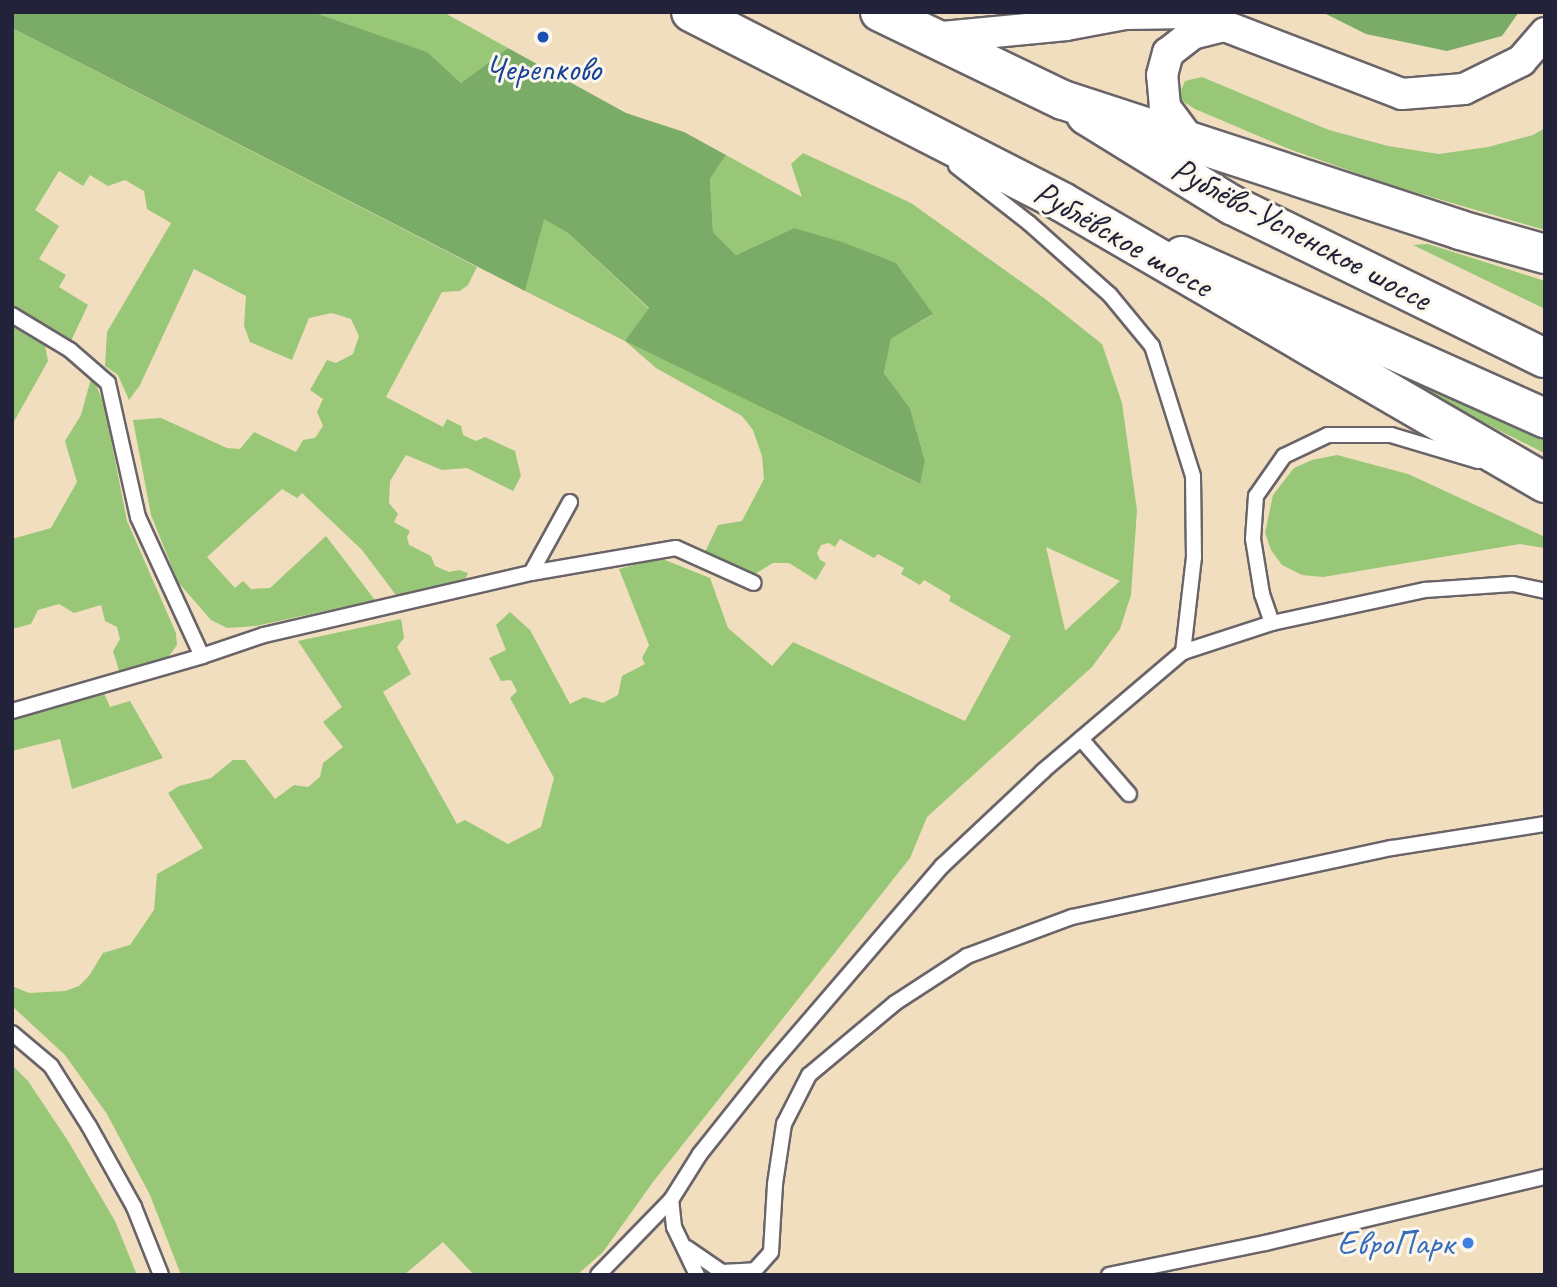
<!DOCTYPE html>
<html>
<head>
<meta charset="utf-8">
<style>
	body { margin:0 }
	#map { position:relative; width:1557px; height:1287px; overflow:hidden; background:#f0debf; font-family:Caveat,sans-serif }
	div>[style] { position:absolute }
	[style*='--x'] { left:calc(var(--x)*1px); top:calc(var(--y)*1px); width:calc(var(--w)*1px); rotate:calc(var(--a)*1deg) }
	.green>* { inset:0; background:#98c877 }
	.forest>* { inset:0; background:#7aac68 }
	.roads { filter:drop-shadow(2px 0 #6a6469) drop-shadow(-2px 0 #6a6469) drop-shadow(0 2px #6a6469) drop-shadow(0 -2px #6a6469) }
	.service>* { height:14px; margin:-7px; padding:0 7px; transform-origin:7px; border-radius:7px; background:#fff }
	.minor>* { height:30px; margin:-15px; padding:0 15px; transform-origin:15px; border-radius:15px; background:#fff }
	.secondary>* { height:38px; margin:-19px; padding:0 19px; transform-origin:19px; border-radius:19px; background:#fff }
	.primary>* { height:38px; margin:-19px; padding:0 19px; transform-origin:19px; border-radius:19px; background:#fff }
	.dots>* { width:19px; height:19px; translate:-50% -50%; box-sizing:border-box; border:4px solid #fbf7ec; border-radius:50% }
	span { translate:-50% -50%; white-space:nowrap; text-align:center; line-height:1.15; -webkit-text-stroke:6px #fbf7ec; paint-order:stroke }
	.transit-label { font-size:35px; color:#164399 }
	.street-label { font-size:35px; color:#22223b }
	.shop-label { font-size:35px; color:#366cbe }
	.right { translate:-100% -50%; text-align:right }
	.frame { position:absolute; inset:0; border:14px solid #22223b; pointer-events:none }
</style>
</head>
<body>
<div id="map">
	<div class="green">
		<i style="clip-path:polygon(313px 12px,443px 12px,508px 48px,461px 83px,426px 52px)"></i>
		<i style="clip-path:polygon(12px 28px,477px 267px,468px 285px,460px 291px,442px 292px,386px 397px,443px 427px,447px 419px,461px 426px,463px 435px,476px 441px,485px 437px,515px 451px,521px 476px,513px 491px,467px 468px,442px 470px,406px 455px,390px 481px,389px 503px,398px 514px,394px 522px,410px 531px,407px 537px,409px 545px,431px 556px,435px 566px,449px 572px,459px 570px,468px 573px,460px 590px,396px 595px,362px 550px,302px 493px,297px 498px,282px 489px,207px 557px,235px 588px,243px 581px,251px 589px,270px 588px,326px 536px,375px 600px,256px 626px,227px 628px,211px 620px,178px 582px,151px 515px,133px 420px,161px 418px,227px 448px,240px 449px,254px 432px,296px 452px,303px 440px,315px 438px,323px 426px,317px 412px,323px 399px,310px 390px,327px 360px,336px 363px,353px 354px,359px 336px,351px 319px,332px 313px,309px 318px,292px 360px,250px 342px,244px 326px,246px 296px,194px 269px,140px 385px,129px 400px,118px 375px,105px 366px,107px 332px,171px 223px,147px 209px,144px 191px,125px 180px,108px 186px,90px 175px,83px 186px,59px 171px,35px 210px,59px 226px,39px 259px,66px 275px,59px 287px,88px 305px,71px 341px,12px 305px)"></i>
		<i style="clip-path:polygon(1202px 77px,1329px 130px,1388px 146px,1439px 154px,1488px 147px,1533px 135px,1545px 128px,1545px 230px,1390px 185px,1289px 149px,1195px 109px,1178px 98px,1185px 81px)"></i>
		<i style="clip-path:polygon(evenodd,803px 153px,911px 203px,1044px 298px,1102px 344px,1122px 403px,1137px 510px,1131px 595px,1120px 629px,1092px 667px,927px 817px,910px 858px,653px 1182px,603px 1252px,577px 1275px,474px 1275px,443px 1242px,404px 1275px,181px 1275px,150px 1195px,107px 1114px,65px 1055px,12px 1006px,12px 986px,29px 993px,65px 991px,79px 986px,89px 976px,103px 953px,130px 945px,154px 910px,157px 874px,203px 848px,168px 793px,179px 786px,211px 778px,233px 760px,245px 760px,275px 799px,294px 785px,308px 787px,320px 777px,323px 763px,343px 747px,323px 722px,342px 707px,298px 641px,401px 619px,404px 638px,397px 647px,411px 674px,383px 692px,457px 824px,465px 820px,508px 844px,541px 827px,554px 778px,510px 698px,517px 691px,511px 680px,501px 681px,489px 658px,506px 650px,496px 625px,510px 612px,530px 630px,570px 704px,584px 697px,603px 703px,618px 695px,622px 676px,645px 664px,642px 658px,649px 645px,619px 569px,660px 558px,710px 578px,728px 628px,772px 666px,793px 642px,965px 721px,1011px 636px,949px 601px,951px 596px,924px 580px,920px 585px,901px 574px,904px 568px,878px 554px,874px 558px,840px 539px,835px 547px,829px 543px,821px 545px,817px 553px,820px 560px,826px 563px,816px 580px,789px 563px,773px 563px,755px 574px,705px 552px,718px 525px,742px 521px,764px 479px,762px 456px,753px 430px,742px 416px,656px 368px,625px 341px,525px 291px,543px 218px,568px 233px,649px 309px,626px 341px,919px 484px,925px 461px,910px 408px,884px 373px,891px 339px,932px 315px,896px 263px,794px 228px,736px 255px,713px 232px,710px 179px,726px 155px,802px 197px,791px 164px,803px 153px,1046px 547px,1120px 581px,1066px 630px,1065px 630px,1046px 547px)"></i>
		<i style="clip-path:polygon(1428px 244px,1545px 281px,1545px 309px,1413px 245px)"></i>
		<i style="clip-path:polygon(12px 324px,45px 345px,48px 361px,12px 425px)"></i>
		<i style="clip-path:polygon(1331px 345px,1545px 437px,1545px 453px,1542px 452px)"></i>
		<i style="clip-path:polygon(92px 375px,104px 404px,127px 521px,176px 633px,177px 645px,169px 656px,158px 663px,120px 674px,113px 651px,120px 639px,117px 627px,105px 621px,101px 605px,74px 613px,59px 604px,38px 610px,31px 624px,12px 629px,12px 539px,51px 528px,77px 482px,65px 441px,81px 415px)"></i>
		<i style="clip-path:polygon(1337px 455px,1408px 474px,1545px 537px,1545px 548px,1520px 544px,1323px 577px,1302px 575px,1282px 565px,1271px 550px,1265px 533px,1273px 495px,1294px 468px,1312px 460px)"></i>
		<i style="clip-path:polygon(104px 693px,110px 707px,130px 701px,163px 758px,72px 789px,60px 739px,12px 751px,12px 717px)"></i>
		<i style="clip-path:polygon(12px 1065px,28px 1081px,68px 1141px,115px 1221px,137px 1275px,12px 1275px)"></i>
	</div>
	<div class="forest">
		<i style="clip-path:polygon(12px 12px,313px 12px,427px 52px,461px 83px,508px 48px,626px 113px,684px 132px,726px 155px,710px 179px,713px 232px,736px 255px,794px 228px,842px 242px,896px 263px,933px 314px,891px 339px,884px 373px,910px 408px,925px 461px,920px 484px,625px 341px,649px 308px,568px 233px,544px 219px,525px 291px,12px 28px)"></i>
		<i style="clip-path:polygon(1322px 12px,1519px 12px,1502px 36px,1447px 51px,1366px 34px)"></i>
	</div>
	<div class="roads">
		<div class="service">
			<i style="--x:956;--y:166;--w:93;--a:38"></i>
			<i style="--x:1029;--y:223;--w:108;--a:41.6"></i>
			<i style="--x:1110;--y:295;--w:66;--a:50.5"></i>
			<i style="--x:1152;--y:346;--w:136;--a:72.5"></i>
			<i style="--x:1193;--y:476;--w:81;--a:89.3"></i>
			<i style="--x:1194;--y:557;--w:96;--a:96.6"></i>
			<i style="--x:12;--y:315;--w:68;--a:31.1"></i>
			<i style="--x:70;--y:350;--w:50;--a:41"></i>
			<i style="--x:108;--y:383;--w:137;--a:77.4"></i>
			<i style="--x:138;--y:517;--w:153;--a:65.3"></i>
			<i style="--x:202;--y:656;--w:65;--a:-18.7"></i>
			<i style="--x:264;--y:635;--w:274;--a:-13.1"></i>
			<i style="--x:531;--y:573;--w:147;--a:-9.8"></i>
			<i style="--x:676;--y:548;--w:85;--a:24.2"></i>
			<i style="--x:531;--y:573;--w:81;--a:-61.2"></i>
			<i style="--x:1272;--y:623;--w:31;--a:-109"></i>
			<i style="--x:1262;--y:594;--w:56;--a:-99.3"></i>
			<i style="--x:1253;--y:539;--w:43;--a:-86"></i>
			<i style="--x:1256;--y:496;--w:49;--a:-55"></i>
			<i style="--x:1284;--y:456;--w:49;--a:-25.5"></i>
			<i style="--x:1328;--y:435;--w:63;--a:0"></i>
			<i style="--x:1391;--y:435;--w:91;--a:16.6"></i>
			<i style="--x:12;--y:711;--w:198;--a:-16.1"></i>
			<i style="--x:1081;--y:739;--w:73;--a:48.9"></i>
			<i style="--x:12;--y:1033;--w:51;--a:40.2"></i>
			<i style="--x:51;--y:1066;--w:71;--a:57.7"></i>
			<i style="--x:89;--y:1126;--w:93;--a:60.9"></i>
			<i style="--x:134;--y:1207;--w:73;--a:68.3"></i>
			<i style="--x:687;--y:1248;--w:42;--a:34.4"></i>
			<i style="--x:722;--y:1272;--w:33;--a:-3"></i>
			<i style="--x:755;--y:1270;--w:24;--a:-48"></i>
			<i style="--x:771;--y:1252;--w:68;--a:-86.6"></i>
			<i style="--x:775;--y:1184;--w:61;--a:-81.5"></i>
			<i style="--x:784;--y:1124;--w:55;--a:-63"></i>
			<i style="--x:809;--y:1075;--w:112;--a:-39.9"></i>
			<i style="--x:895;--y:1003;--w:86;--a:-33.1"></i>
			<i style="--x:967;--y:956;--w:112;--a:-20.4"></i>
			<i style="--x:1072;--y:917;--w:327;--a:-12.2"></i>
			<i style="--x:1392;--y:848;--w:155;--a:-8.9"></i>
			<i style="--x:598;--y:1275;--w:105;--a:-45.8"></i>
			<i style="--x:697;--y:1275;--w:53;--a:-115.6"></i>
			<i style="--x:674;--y:1227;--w:27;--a:-96"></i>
			<i style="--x:671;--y:1200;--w:54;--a:-57.8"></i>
			<i style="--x:700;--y:1154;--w:112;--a:-51.5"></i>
			<i style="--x:770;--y:1066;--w:264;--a:-49.3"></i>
			<i style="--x:942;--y:866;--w:139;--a:-43.2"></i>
			<i style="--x:1043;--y:771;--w:184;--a:-40.4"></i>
			<i style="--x:1183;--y:652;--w:94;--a:-18"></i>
			<i style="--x:1272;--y:623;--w:157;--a:-12.2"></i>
			<i style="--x:1425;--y:590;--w:88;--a:-3.9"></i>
			<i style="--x:1513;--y:584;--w:33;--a:12"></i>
			<i style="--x:1109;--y:1275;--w:159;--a:-11.6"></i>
			<i style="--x:1265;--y:1243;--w:288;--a:-13.3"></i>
		</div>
		<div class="minor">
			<i style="--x:932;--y:38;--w:135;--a:-5.5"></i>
			<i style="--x:1066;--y:25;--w:60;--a:-10.6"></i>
			<i style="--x:1125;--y:14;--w:66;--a:-0.9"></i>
			<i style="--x:1191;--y:13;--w:226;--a:21"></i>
			<i style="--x:1402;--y:94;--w:62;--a:-4.6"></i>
			<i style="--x:1464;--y:89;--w:64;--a:-26.2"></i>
			<i style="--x:1521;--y:61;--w:37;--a:-49"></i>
			<i style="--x:1191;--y:142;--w:44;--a:-126.6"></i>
			<i style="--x:1165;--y:107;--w:32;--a:-95"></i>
			<i style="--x:1162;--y:75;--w:23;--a:-75"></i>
			<i style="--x:1168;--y:53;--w:31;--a:-38"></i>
			<i style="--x:1192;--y:34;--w:33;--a:-14"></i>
		</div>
		<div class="secondary">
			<i style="--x:1086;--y:115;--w:172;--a:31.7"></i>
			<i style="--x:1232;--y:205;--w:348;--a:26.1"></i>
			<i style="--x:1182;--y:256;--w:398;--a:24.1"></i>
		</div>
		<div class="primary">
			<i style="--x:691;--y:12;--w:417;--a:27.1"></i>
			<i style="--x:1062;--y:202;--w:559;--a:30.19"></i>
			<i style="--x:880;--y:12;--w:203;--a:25.7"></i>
			<i style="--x:1063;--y:100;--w:418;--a:18.1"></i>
			<i style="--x:1460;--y:230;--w:88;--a:15.8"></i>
		</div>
	</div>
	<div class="dots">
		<i style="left:543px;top:37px;background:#1a4fb4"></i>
		<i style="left:1468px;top:1243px;background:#3f7fe0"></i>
	</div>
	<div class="transit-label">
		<span style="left:543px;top:69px">Черепково</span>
	</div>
	<div class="street-label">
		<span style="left:1301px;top:234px;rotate:28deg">Рублёво-Успенское шоссе</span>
		<span style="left:1123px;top:239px;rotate:30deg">Рублёвское шоссе</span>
	</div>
	<div class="shop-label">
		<span class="right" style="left:1454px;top:1243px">ЕвроПарк</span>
	</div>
	<div class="frame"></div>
</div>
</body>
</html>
